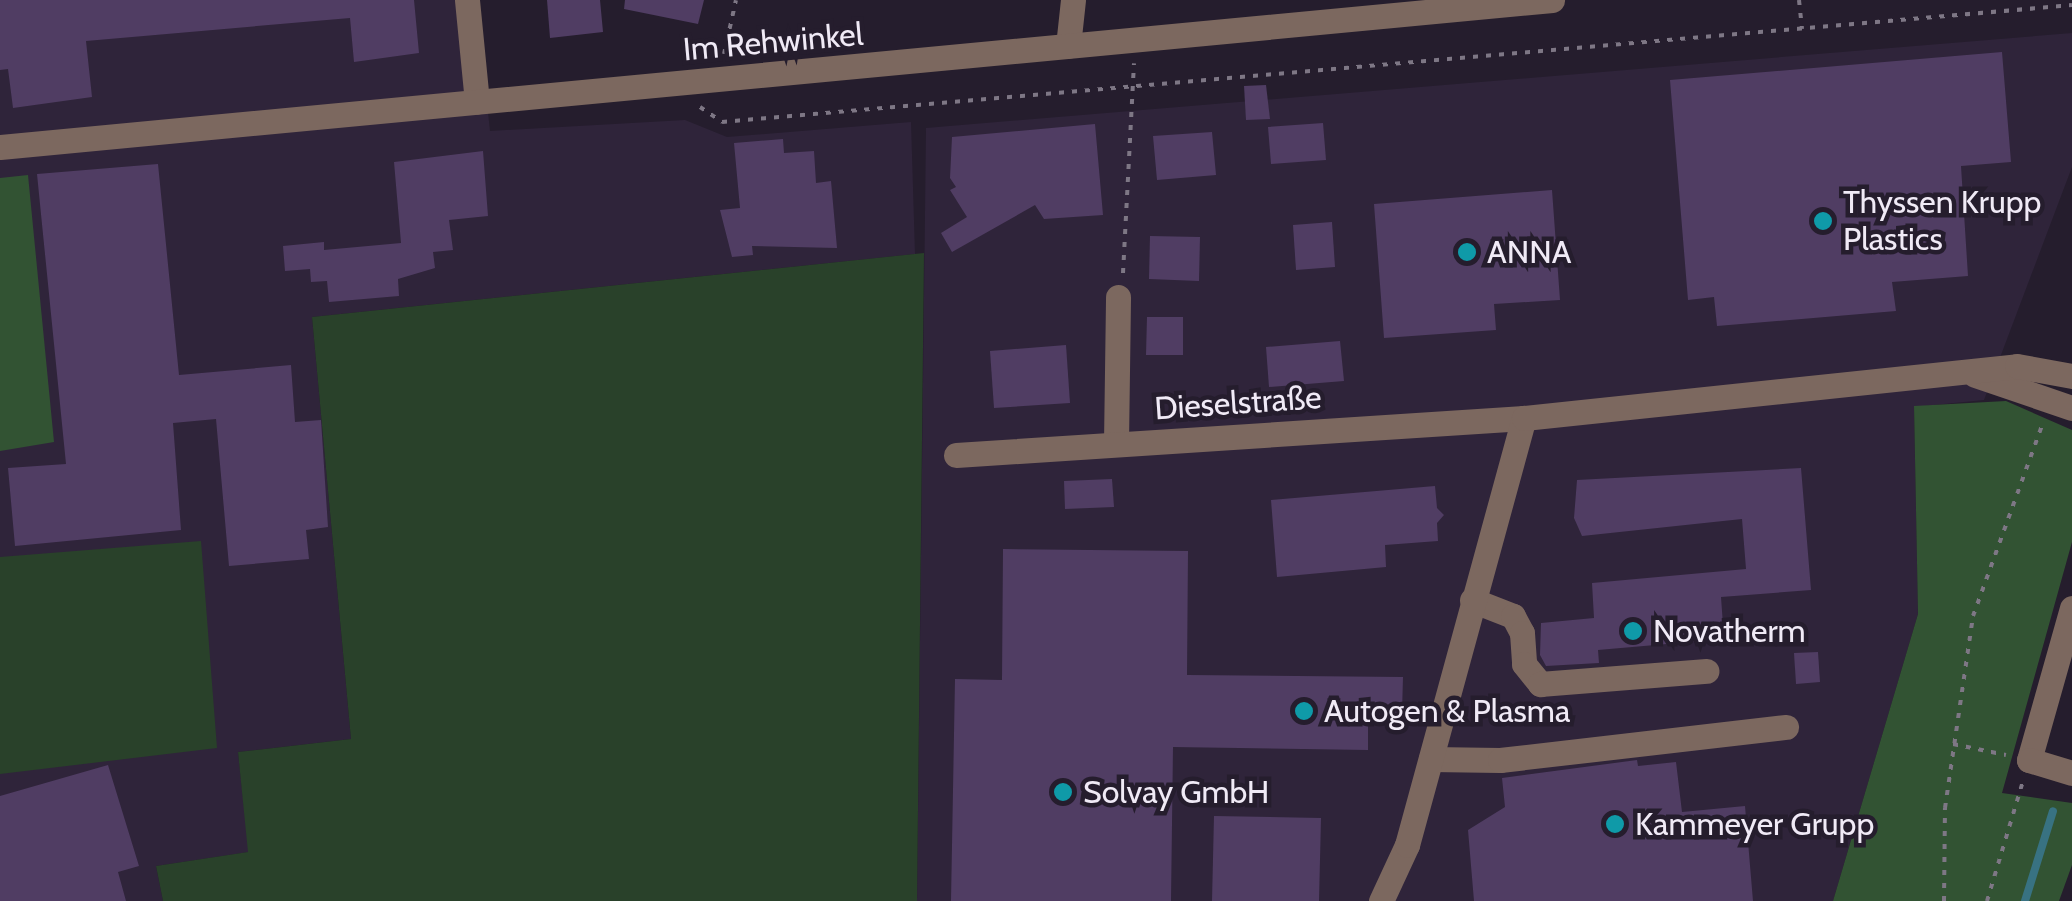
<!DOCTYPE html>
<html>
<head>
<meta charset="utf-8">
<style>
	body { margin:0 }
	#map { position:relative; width:2072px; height:901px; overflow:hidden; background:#251d2d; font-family:Cabin,sans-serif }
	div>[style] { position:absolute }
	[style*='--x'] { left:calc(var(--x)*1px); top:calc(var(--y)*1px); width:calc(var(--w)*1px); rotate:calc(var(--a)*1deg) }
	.built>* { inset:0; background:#2f243a }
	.green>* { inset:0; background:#29412a }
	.forest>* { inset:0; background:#325333 }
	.stream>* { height:8px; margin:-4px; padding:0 4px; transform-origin:4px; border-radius:4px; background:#387282 }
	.building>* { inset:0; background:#503d63 }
	.path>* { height:4px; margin-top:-2px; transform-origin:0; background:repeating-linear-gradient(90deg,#7e7785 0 5px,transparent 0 13px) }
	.minor>* { height:25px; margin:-12.5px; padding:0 12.5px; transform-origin:12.5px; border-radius:12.5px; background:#7c685f }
	.dots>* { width:28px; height:28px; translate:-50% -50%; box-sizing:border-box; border:5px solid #251d2d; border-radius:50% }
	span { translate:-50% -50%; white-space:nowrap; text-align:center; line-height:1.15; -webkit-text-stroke:9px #251d2d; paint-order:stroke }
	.street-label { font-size:32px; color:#f0eaf6 }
	.poi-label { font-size:32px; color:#f0eaf6 }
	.left { translate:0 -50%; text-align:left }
</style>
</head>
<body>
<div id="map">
	<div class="built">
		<i style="clip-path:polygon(0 0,476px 0,490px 131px,685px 120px,727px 137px,911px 122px,915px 254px,312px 317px,351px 739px,238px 752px,249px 852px,156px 866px,163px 901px,0 901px)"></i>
		<i style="clip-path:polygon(2072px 33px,2072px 167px,1984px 400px,1914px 407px,1918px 614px,1833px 901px,917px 901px,926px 128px)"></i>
	</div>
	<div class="green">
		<i style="clip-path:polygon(924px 253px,917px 901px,163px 901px,156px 866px,248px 852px,238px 752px,351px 739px,312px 317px)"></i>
		<i style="clip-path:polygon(201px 541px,217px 748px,0 774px,0 557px)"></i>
	</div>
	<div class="forest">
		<i style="clip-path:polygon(28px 175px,54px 442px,0 451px,0 178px)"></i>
		<i style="clip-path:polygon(2006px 401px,2072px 430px,2072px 542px,2002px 793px,2072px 803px,2072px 865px,2059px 901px,1833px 901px,1918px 614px,1914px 406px)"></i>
	</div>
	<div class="stream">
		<i style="--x:2025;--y:901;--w:94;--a:-72.7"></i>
	</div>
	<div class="building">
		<i style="clip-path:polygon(0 0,414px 0,419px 53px,354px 62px,350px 18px,86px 41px,92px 97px,13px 108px,8px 69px,0 70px)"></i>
		<i style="clip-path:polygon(547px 0,600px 0,603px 32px,550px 38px)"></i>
		<i style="clip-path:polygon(625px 0,704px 0,698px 24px,624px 9px)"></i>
		<i style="clip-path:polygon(2002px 52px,2011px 162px,1961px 166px,1968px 276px,1892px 282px,1896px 311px,1717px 326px,1714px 297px,1688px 300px,1670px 80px)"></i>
		<i style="clip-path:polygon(1266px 85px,1270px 119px,1246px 120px,1244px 86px)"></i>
		<i style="clip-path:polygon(1323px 123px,1326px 160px,1271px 164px,1268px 127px)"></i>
		<i style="clip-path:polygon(1095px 124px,1103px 215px,1044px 219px,1035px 205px,952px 252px,941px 233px,967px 217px,950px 190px,956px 187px,950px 178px,952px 137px)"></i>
		<i style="clip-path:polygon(1212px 132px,1216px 175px,1157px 180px,1153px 136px)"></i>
		<i style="clip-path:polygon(783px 139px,784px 153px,814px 151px,816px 183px,831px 181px,837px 248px,752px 246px,753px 255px,732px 257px,720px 210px,740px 208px,734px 143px)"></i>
		<i style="clip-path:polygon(483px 151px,488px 216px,449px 220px,453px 250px,433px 252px,435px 268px,398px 279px,399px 296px,329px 302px,327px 281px,311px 282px,310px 269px,285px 271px,283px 246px,324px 242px,324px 250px,401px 243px,394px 162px)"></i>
		<i style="clip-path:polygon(158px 164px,179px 375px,291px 365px,295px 422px,321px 420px,328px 527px,306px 530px,309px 559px,229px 566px,216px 419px,173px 423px,181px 530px,15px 546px,8px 468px,66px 464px,37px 174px)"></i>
		<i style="clip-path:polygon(1552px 190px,1560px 300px,1494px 304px,1496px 330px,1384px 338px,1374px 204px)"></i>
		<i style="clip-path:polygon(1332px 222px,1335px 267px,1296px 270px,1293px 225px)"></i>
		<i style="clip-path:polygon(1150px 236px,1200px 237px,1199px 281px,1149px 279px)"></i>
		<i style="clip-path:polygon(1147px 317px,1183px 317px,1183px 355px,1146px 355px)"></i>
		<i style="clip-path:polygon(1340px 341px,1344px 381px,1269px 387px,1266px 347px)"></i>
		<i style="clip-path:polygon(1066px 345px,1070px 403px,994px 408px,990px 351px)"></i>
		<i style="clip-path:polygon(1801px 468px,1811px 590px,1721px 597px,1724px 639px,1598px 650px,1599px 663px,1546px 666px,1540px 655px,1541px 623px,1594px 618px,1592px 583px,1746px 569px,1742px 519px,1582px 536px,1574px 518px,1577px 480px)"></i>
		<i style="clip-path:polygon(1112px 479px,1114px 507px,1065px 509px,1064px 481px)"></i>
		<i style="clip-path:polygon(1435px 486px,1437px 508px,1444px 515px,1437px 523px,1438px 541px,1385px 545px,1386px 567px,1277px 577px,1271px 500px)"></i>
		<i style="clip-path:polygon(1003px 549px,1188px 551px,1187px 675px,1403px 677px,1402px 713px,1368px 713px,1368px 750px,1173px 747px,1171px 901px,951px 901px,955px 679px,1002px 680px)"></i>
		<i style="clip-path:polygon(1818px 652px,1820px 682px,1796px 684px,1794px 653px)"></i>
		<i style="clip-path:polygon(1637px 760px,1638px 766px,1676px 762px,1682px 812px,1745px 806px,1753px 901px,1474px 901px,1468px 830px,1505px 807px,1502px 778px)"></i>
		<i style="clip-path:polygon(108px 765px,139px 866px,118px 872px,126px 901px,0 901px,0 796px)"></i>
		<i style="clip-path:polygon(1214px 816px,1321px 818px,1319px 901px,1212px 901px)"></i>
	</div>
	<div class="path">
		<i style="--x:1799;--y:0;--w:29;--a:84"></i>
		<i style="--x:724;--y:54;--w:55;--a:-77.5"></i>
		<i style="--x:700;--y:107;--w:27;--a:34"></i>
		<i style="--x:722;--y:122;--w:1355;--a:-4.95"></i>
		<i style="--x:1123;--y:273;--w:210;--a:-87"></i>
		<i style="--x:1953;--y:744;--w:54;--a:11.7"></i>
		<i style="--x:1944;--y:901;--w:93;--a:-89.4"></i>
		<i style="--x:1945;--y:808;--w:194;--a:-81.7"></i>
		<i style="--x:1973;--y:616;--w:203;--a:-70.1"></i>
		<i style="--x:1987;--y:901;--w:125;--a:-73.3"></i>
	</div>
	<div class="minor">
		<i style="--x:467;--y:0;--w:102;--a:84.4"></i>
		<i style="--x:1068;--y:46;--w:46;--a:-83.8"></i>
		<i style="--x:0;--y:147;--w:1559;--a:-5.41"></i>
		<i style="--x:1975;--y:375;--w:102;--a:18.8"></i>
		<i style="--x:1116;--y:443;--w:146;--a:-89.2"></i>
		<i style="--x:956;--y:455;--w:569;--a:-3.73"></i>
		<i style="--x:1472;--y:600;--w:44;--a:21.3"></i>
		<i style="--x:1513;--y:616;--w:19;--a:62"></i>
		<i style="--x:1522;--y:633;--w:31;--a:86"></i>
		<i style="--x:1524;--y:664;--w:26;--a:51"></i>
		<i style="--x:1540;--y:684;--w:167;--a:-4.5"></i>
		<i style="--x:2072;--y:608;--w:158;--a:105.8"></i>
		<i style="--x:2029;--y:760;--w:45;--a:16.8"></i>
		<i style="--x:1431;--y:759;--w:69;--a:0.8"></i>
		<i style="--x:1500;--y:760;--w:288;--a:-6.6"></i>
		<i style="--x:1381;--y:901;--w:62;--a:-65.1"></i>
		<i style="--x:1407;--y:845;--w:443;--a:-74.7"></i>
		<i style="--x:1524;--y:418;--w:496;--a:-6"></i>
		<i style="--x:2017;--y:366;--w:56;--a:10.3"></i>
	</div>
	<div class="dots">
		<i style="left:1823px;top:221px;background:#0f9aa8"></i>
		<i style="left:1467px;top:252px;background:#0f9aa8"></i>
		<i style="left:1633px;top:631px;background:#0f9aa8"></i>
		<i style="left:1304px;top:711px;background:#0f9aa8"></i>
		<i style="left:1063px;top:792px;background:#0f9aa8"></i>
		<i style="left:1615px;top:824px;background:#0f9aa8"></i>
	</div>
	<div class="street-label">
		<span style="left:773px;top:42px;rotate:-5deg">Im Rehwinkel</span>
		<span style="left:1238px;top:403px;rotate:-4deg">Dieselstraße</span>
	</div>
	<div class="poi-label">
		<span class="left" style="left:1843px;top:221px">Thyssen Krupp<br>Plastics</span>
		<span class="left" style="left:1487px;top:252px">ANNA</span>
		<span class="left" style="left:1653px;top:631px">Novatherm</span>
		<span class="left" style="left:1324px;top:711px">Autogen &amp; Plasma</span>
		<span class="left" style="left:1083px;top:792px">Solvay GmbH</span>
		<span class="left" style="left:1635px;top:824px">Kammeyer Grupp</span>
	</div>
</div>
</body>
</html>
